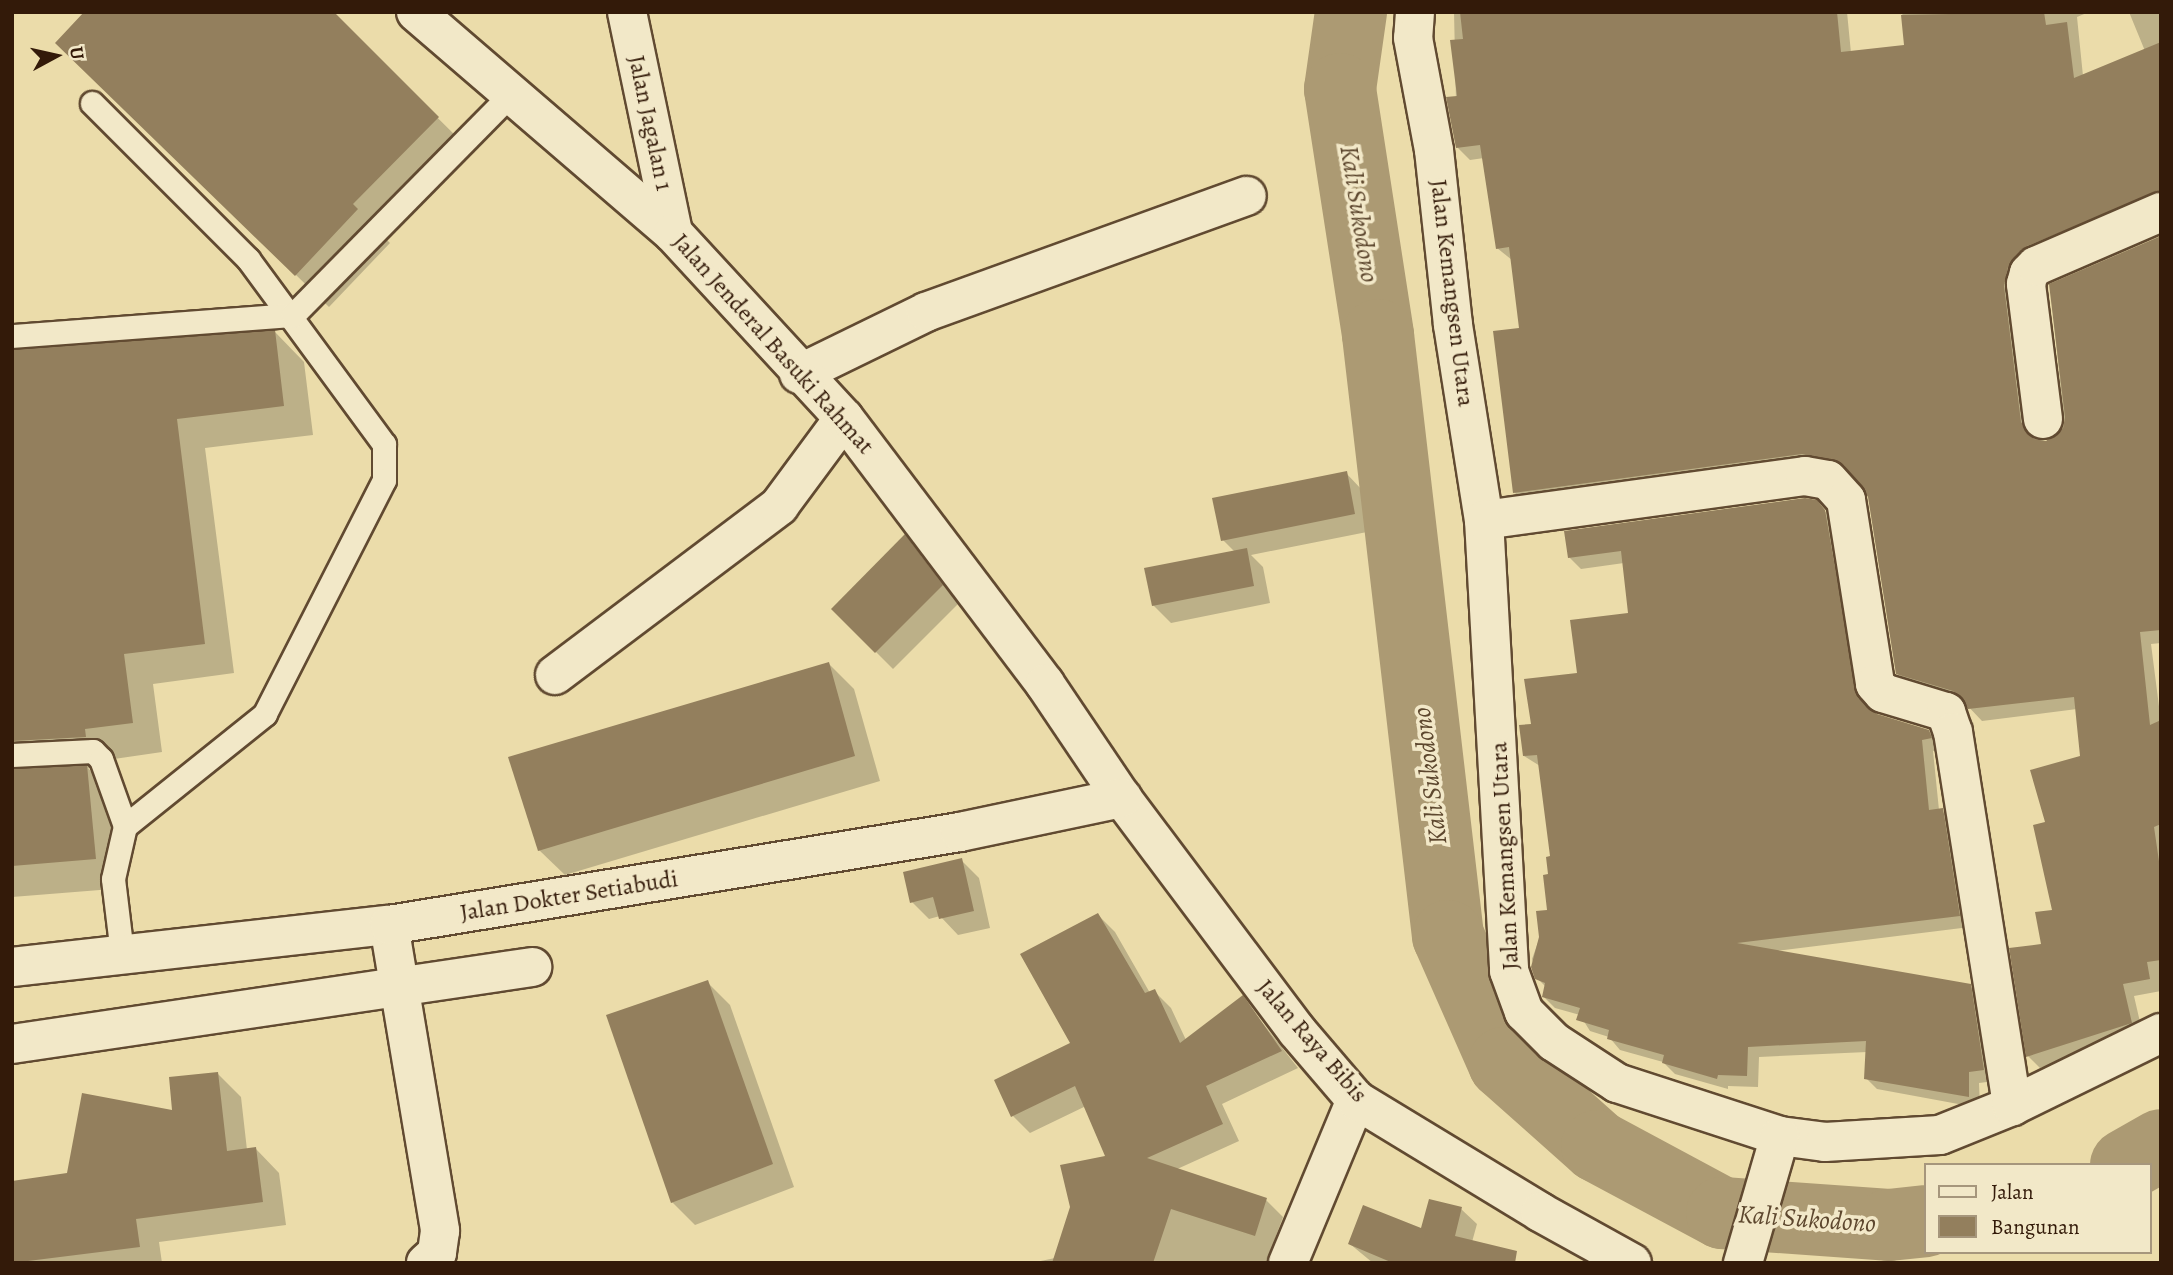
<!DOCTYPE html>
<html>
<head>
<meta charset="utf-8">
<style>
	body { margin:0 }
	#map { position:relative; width:2173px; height:1275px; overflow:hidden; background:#ebdcaa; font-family:Alegreya,serif }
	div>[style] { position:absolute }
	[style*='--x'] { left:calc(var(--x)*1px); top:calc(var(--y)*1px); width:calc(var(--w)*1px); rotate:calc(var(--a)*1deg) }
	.shadow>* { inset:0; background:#0003 }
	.river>* { height:72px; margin:-36px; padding:0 36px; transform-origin:36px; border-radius:36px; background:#ac9a73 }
	.building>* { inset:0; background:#937f5d }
	.roads { filter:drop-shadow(2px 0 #614a31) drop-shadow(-2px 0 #614a31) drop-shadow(0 2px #614a31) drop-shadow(0 -2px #614a31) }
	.lane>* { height:23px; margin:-11.5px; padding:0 11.5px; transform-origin:11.5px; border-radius:11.5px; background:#f2e8c8 }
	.street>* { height:38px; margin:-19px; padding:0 19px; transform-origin:19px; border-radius:19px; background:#f2e8c8 }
	.secondary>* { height:38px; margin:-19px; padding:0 19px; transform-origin:19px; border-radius:19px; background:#f2e8c8 }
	span { translate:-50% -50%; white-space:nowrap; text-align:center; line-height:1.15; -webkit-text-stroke:7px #f2e8c8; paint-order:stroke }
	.street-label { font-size:24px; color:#331a09 }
	.water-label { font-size:26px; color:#5d472e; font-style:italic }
	.frame { position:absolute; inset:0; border:14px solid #331a09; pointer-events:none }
	.legend { position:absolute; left:1924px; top:1163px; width:228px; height:91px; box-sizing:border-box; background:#f2e8c8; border:2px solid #a6967c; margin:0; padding:9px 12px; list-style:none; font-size:21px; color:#331a09 }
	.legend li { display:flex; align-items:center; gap:14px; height:35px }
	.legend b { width:35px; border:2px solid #a6967c }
	.north { position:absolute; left:21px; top:21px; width:70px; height:70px; -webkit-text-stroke:5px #f2e8c8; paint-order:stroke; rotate:82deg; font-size:19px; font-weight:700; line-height:28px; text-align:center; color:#331a09 }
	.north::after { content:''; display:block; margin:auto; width:24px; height:32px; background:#331a09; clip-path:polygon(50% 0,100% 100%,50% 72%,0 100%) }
</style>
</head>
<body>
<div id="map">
	<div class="shadow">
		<i style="clip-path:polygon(331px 12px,471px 151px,385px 238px,390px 243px,329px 307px,90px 75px)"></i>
		<i style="clip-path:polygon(1454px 12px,1847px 12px,1851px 53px,1906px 46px,1902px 12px,2089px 12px,2077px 17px,2083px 76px,2145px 51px,2129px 12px,2161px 12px,2161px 205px,2016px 300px,2033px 436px,2047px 442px,2065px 429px,2050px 285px,2161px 238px,2161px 643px,2151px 644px,2161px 722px,2161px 991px,2134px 996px,2143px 1035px,2040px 1068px,2028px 1056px,2044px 945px,2054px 911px,2047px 823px,2082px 757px,2077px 709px,1982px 721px,1964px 702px,1910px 686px,1897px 673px,1869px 495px,1853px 474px,1815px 466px,1527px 504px,1514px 492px,1521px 329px,1512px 260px,1497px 248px,1484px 158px,1470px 160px,1457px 147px)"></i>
		<i style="clip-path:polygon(275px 332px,304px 362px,313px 435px,205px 448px,234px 673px,153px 684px,162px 752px,114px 759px,115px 766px,88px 768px,117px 798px,125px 888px,12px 897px,12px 352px)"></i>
		<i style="clip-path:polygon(1346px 473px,1363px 491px,1372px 531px,1251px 555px,1263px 567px,1270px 603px,1171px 623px,1153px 605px,1235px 552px,1223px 540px)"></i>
		<i style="clip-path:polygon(1816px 502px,1836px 523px,1864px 701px,1877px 716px,1928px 731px,1940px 743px,1942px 748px,1933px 751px,1939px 810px,1954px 821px,1970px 927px,1775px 951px,1970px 986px,1981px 997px,1995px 1081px,1979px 1083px,1980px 1108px,1877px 1089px,1866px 1078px,1867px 1052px,1759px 1057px,1758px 1087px,1728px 1086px,1728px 1089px,1675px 1074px,1663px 1062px,1620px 1050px,1609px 1037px,1590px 1031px,1580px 1015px,1555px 1008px,1544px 997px,1546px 987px,1537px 978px,1532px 959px,1549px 912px,1552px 858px,1540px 766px,1524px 756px,1533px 725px,1630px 615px,1624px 563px,1581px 569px,1569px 557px)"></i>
		<i style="clip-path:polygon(905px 537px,959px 603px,893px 669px,833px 609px)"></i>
		<i style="clip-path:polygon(828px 663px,854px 689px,880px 781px,565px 875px,539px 850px)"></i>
		<i style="clip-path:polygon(961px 860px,979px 878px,990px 928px,958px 935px,940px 916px,929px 919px,912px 902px)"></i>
		<i style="clip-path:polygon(1098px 915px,1115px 932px,1150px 993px,1154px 991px,1171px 1008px,1186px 1040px,1242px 997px,1298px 1068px,1222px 1104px,1239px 1141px,1175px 1170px,1266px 1200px,1283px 1217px,1266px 1263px,1031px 1263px,1055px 1258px,1108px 1157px,1086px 1106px,1030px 1133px,1013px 1116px,1072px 1044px)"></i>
		<i style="clip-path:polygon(707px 982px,730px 1005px,794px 1187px,695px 1225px,672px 1202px)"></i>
		<i style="clip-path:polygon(217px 1073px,241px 1097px,247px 1150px,256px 1149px,279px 1173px,286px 1225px,159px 1242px,162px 1263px,12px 1263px,69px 1175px,174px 1112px)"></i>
		<i style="clip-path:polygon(1461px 1209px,1477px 1224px,1472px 1242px,1505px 1263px,1373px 1263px,1350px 1244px,1423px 1230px)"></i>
	</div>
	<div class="river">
		<i style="--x:1351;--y:12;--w:78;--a:98.1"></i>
		<i style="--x:1340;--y:89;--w:249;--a:81.2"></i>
		<i style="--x:1378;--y:335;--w:605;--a:83.36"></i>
		<i style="--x:1448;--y:936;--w:139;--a:66.2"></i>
		<i style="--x:1504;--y:1063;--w:125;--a:41.7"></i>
		<i style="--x:1597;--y:1146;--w:142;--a:28.2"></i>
		<i style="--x:1722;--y:1213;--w:167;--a:4.1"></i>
		<i style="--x:1889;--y:1225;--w:37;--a:-6"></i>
		<i style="--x:2126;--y:1165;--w:40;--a:-29.7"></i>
	</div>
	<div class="building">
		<i style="clip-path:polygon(84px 12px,334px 12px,439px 117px,353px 204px,358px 209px,295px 276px,55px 43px)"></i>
		<i style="clip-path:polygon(1460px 12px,1837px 12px,1841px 52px,1904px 45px,1901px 15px,2044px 12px,2046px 25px,2067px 22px,2074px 78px,2161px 42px,2161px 191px,2027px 246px,2008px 267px,2004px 286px,2021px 422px,2034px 439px,2046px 441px,2063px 428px,2065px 417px,2049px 284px,2161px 236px,2161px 630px,2140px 632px,2150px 725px,2161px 720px,2161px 824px,2154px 827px,2161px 875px,2161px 960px,2147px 962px,2150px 979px,2123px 984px,2132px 1023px,2026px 1057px,2009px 948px,2041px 944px,2035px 912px,2052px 910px,2033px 825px,2045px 822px,2030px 770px,2080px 756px,2074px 697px,1968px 709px,1953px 691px,1896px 674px,1868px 497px,1844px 465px,1802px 454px,1513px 493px,1493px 331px,1519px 328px,1509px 247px,1496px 249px,1480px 145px,1456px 148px,1446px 97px,1457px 96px,1450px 40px,1463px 39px)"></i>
		<i style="clip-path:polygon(275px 330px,284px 406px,177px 419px,205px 644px,124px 654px,133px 723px,85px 729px,86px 737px,12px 741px,12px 350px)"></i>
		<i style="clip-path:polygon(1347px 471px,1355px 514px,1221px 541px,1212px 498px)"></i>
		<i style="clip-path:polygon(1805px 498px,1817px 500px,1825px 510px,1858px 698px,1877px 714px,1929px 730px,1932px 738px,1922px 740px,1929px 810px,1943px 808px,1960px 916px,1737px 943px,1971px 984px,1984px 1070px,1969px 1072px,1969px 1097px,1864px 1079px,1866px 1041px,1748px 1047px,1747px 1076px,1718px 1075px,1717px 1079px,1662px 1063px,1664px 1055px,1607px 1039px,1609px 1030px,1576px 1020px,1580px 1008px,1542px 997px,1545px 983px,1535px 979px,1531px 967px,1539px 937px,1536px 911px,1547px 910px,1543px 875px,1548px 874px,1546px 857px,1550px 856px,1537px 755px,1523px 756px,1519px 725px,1531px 724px,1524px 679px,1577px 673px,1570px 620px,1628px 613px,1621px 551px,1568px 558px,1564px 531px)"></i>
		<i style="clip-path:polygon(905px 534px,943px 585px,875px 653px,831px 609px)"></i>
		<i style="clip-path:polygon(1247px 548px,1254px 586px,1152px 606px,1144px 568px)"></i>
		<i style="clip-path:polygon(829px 662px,855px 756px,538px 851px,508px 757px)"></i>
		<i style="clip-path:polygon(87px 765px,96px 859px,12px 866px,12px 769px)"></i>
		<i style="clip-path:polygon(962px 858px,974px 911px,939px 919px,933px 897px,910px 903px,903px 872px)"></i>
		<i style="clip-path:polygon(1098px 913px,1145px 993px,1155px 989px,1180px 1043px,1243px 995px,1282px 1051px,1206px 1086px,1223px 1124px,1147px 1158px,1267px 1198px,1255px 1236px,1171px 1209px,1153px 1263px,1052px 1263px,1070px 1207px,1060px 1165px,1105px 1156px,1075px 1086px,1011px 1117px,994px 1080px,1070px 1043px,1020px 954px)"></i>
		<i style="clip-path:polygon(708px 980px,773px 1164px,671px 1203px,606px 1015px)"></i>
		<i style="clip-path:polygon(218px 1072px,227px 1151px,256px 1147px,263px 1202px,136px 1219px,140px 1247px,12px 1263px,12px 1181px,67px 1173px,82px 1093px,172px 1110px,169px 1077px)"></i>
		<i style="clip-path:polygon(1429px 1199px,1462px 1207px,1455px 1236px,1517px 1251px,1515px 1263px,1393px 1263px,1348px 1244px,1363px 1205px,1421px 1228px)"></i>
	</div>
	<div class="roads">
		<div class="lane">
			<i style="--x:92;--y:103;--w:221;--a:45"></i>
			<i style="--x:248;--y:259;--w:230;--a:53.7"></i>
			<i style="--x:384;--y:444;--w:36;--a:90"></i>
			<i style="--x:384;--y:480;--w:263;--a:117"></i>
			<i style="--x:265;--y:714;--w:179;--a:141.3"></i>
			<i style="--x:125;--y:826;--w:54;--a:102.8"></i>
			<i style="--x:113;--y:879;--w:75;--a:83.1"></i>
			<i style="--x:12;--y:336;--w:282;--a:-4.3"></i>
			<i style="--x:293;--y:315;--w:308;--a:-45.4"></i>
			<i style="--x:12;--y:755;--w:81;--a:-2.8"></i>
			<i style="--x:93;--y:751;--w:11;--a:45"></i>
			<i style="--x:101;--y:759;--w:71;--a:70.3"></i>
		</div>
		<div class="street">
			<i style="--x:627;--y:12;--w:226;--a:78.2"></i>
			<i style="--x:1415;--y:12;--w:26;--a:94"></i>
			<i style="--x:1413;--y:38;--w:114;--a:79.4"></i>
			<i style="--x:1434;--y:150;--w:176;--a:83.8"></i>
			<i style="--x:1453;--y:325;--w:197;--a:81"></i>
			<i style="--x:1484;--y:520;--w:452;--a:86.8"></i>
			<i style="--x:1509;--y:971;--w:44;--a:69.9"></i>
			<i style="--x:1524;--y:1012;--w:42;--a:45"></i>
			<i style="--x:1554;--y:1042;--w:75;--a:33.1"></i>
			<i style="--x:1617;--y:1083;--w:171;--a:18"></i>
			<i style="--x:1780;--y:1136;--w:45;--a:7.6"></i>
			<i style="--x:1825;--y:1142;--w:115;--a:-3.5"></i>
			<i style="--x:1940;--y:1135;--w:78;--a:-21.9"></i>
			<i style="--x:2012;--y:1106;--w:166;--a:-26.1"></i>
			<i style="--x:799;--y:374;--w:141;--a:-26"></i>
			<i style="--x:926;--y:312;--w:341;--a:-19.9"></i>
			<i style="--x:2043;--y:419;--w:136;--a:-97.2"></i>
			<i style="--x:2026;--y:284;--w:11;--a:-75"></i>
			<i style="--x:2029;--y:273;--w:10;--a:-45"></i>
			<i style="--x:2036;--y:266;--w:136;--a:-23.4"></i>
			<i style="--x:1484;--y:520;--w:324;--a:-7.8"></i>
			<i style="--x:1805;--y:476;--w:23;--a:10"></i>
			<i style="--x:1828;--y:480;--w:27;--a:48"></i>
			<i style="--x:1846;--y:500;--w:186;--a:81"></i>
			<i style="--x:1875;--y:684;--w:12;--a:48"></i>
			<i style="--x:1883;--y:693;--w:66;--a:16.8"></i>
			<i style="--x:1946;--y:712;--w:21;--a:71"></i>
			<i style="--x:1953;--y:732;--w:379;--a:81"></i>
			<i style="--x:555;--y:675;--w:281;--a:-37"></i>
			<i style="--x:779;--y:506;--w:109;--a:-53.5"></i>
			<i style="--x:389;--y:925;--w:310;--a:80.5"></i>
			<i style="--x:440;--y:1231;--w:22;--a:98"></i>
			<i style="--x:437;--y:1253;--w:15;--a:138"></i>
			<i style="--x:12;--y:1044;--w:526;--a:-8.42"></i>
			<i style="--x:1288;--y:1263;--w:177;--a:-67.4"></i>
			<i style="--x:1743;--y:1263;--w:132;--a:-73.8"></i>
		</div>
		<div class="secondary">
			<i style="--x:416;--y:12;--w:339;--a:40.7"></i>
			<i style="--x:673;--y:233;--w:252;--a:47.3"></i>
			<i style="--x:844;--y:418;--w:333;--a:52.9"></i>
			<i style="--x:1045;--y:684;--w:138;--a:56"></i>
			<i style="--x:1122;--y:798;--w:291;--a:53.1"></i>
			<i style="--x:1297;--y:1031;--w:91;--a:49.5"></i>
			<i style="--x:1356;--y:1100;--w:215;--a:31.3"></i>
			<i style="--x:1540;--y:1212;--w:105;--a:29"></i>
			<i style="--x:12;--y:967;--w:379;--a:-6.4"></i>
			<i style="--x:389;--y:925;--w:579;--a:-9.25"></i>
			<i style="--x:960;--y:832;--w:166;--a:-11.9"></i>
		</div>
	</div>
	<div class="street-label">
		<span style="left:650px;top:123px;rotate:78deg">Jalan Jagalan 1</span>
		<span style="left:1452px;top:293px;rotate:83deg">Jalan Kemangsen Utara</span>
		<span style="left:773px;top:344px;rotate:48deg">Jalan Jenderal Basuki Rahmat</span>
		<span style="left:1505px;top:856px;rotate:-93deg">Jalan Kemangsen Utara</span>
		<span style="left:569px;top:896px;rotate:-9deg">Jalan Dokter Setiabudi</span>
		<span style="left:1312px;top:1041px;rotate:49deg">Jalan Raya Bibis</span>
	</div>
	<div class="water-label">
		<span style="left:1359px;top:214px;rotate:81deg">Kali Sukodono</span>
		<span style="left:1430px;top:776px;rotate:-97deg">Kali Sukodono</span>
		<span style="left:1807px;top:1219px;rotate:4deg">Kali Sukodono</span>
	</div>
	<div class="frame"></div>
	<ul class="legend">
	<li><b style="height:9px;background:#f2e8c8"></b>Jalan</li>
	<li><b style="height:19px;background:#937f5d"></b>Bangunan</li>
	</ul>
	<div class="north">U</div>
</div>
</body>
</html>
